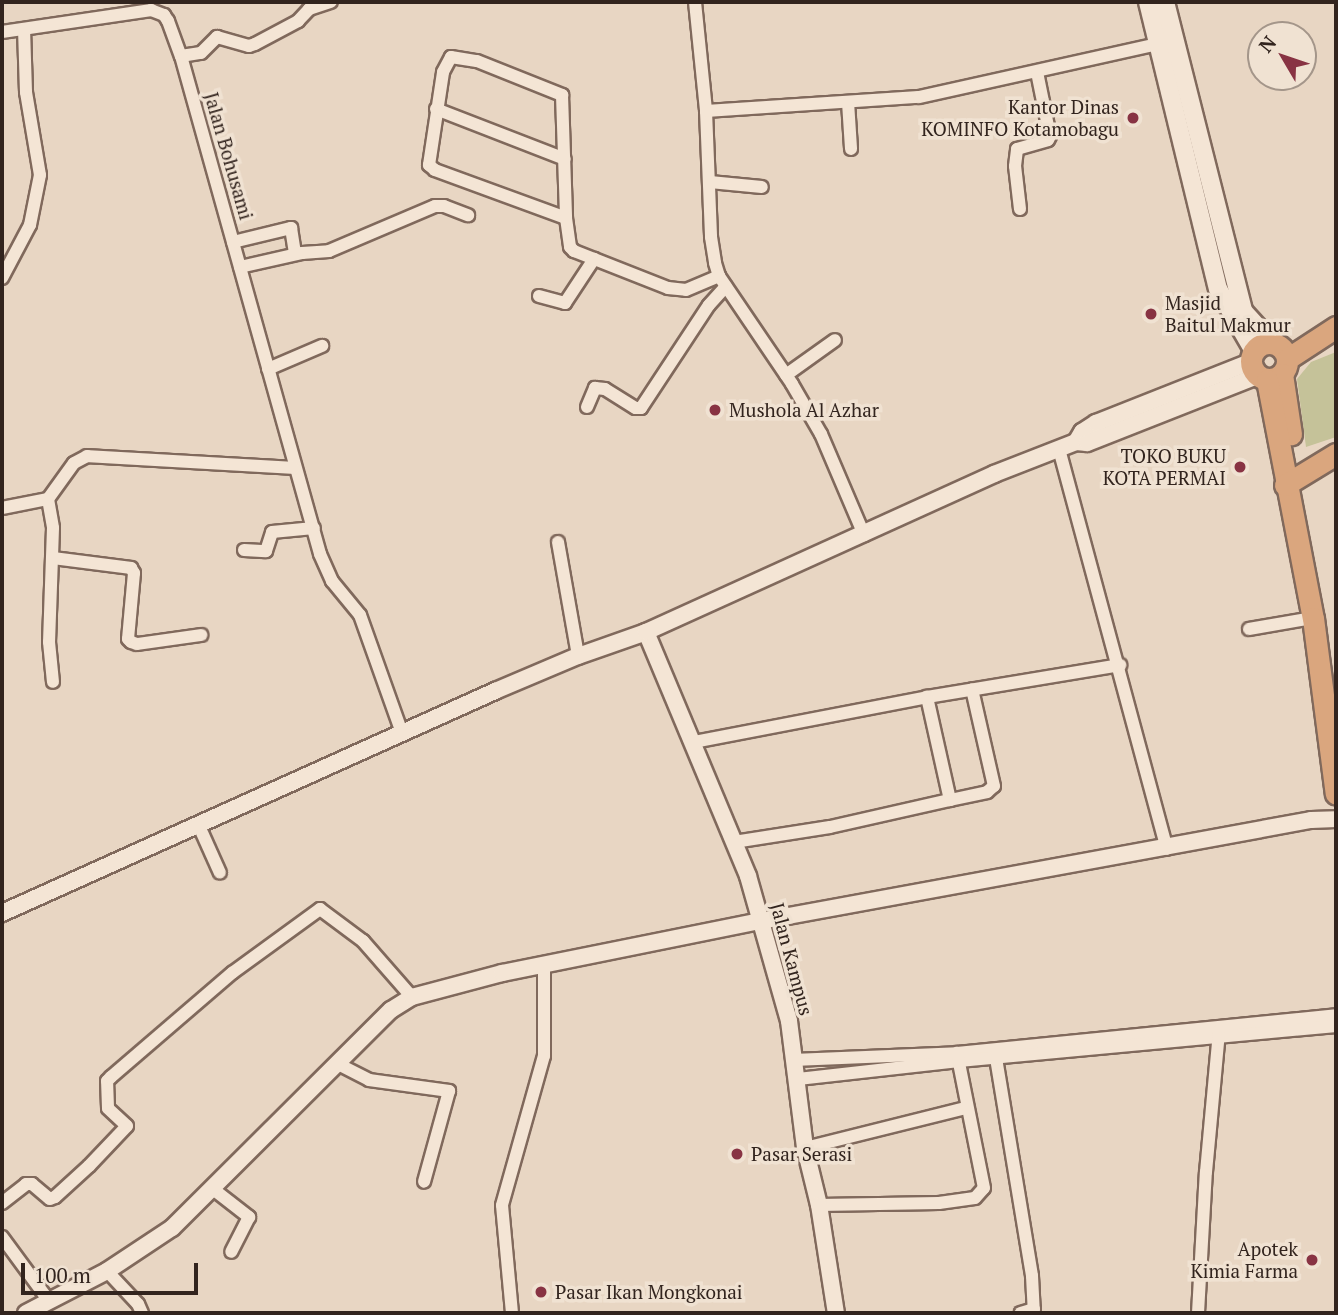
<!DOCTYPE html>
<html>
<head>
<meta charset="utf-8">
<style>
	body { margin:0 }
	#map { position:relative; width:1338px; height:1315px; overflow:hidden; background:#e8d6c3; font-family:"PT Serif",serif }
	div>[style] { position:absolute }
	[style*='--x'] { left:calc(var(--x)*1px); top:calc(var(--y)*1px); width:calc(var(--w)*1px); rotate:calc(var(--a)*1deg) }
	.green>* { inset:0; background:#c5c299 }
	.roads { filter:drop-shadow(2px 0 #80695c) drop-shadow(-2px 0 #80695c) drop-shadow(0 2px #80695c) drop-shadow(0 -2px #80695c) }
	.minor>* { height:12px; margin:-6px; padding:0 6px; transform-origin:6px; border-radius:6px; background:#f4e5d5 }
	.tertiary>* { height:16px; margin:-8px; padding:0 8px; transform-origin:8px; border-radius:8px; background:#f4e5d5 }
	.secondary>* { height:18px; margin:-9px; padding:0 9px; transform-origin:9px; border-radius:9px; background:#f4e5d5 }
	.trunk>* { height:21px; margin:-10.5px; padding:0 10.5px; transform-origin:10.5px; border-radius:10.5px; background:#daa67e }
	.trunk>.ring { margin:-10.5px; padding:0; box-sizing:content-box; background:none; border:21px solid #daa67e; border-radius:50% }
	.dots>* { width:19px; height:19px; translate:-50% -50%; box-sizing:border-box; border:4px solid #f0e2d2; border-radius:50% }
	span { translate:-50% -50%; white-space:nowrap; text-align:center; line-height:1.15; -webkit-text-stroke:7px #f0e2d2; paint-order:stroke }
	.poi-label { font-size:19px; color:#32241e }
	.right { translate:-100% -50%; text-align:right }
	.left { translate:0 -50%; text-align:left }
	.street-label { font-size:19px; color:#32241e }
	.frame { position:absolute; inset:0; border:4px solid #32241e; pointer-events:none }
	.north { position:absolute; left:1247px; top:21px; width:70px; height:70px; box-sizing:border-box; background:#f0e2d2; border:2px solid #a4968a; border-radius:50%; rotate:309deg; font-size:19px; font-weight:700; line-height:28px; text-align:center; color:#32241e }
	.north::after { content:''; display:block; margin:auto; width:24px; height:32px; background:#883343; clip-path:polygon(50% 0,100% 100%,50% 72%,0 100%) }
	.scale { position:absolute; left:21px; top:1263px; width:177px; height:32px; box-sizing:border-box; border:4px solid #32241e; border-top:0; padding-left:9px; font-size:21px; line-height:24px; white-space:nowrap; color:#32241e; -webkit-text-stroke:5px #f0e2d2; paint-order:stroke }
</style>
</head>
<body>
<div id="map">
	<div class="green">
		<i style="clip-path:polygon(1336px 352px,1336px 437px,1306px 447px,1297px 379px,1311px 362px)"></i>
	</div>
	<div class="roads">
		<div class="minor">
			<i style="--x:695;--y:2;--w:110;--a:84.2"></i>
			<i style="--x:706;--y:111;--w:126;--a:87.7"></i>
			<i style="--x:711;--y:237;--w:26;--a:81"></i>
			<i style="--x:715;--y:263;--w:14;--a:73"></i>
			<i style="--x:719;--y:276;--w:130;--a:55.9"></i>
			<i style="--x:792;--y:384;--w:58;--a:59.9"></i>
			<i style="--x:821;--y:434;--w:110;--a:66.9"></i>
			<i style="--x:2;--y:32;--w:151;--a:-8.4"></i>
			<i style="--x:151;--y:10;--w:14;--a:21"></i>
			<i style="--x:164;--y:15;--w:7;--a:56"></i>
			<i style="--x:168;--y:21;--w:37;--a:70"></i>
			<i style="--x:181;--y:56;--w:517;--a:74.4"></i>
			<i style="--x:320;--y:554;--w:30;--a:66"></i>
			<i style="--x:332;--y:581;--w:44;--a:50.5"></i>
			<i style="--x:360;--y:615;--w:125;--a:70.4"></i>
			<i style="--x:181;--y:56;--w:20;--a:-9"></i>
			<i style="--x:201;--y:53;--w:23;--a:-45"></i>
			<i style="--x:217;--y:37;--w:33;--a:16"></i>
			<i style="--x:249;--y:46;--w:6;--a:-18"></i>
			<i style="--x:255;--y:44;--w:49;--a:-28.1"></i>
			<i style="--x:298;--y:21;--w:16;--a:-47"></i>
			<i style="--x:309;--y:9;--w:23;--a:-18"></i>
			<i style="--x:848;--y:102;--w:47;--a:86.3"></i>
			<i style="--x:436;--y:109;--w:138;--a:21.2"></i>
			<i style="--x:706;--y:111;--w:213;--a:-3.8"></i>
			<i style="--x:919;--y:97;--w:246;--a:-12.5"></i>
			<i style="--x:710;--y:182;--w:52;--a:5.5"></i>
			<i style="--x:1020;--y:209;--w:43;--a:-96.6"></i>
			<i style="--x:1015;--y:166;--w:17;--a:-83"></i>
			<i style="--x:1017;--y:149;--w:32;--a:-16"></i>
			<i style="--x:1048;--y:140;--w:4;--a:-63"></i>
			<i style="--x:1050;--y:136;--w:65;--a:-101.5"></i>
			<i style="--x:566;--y:218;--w:140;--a:-159.9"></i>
			<i style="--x:435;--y:170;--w:8;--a:-140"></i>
			<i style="--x:429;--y:165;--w:94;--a:-81.4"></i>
			<i style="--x:443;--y:72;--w:17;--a:-62"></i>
			<i style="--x:451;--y:57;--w:26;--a:9"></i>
			<i style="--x:477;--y:61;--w:92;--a:21.8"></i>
			<i style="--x:562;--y:95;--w:123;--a:88.1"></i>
			<i style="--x:566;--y:218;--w:29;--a:82"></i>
			<i style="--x:570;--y:247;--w:6;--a:45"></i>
			<i style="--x:574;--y:251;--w:101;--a:21.5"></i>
			<i style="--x:668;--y:288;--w:18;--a:6"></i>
			<i style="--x:686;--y:290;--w:36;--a:-23"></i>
			<i style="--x:233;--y:242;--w:60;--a:-13.6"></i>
			<i style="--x:291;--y:228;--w:26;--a:81"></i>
			<i style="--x:240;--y:267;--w:64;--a:-12.7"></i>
			<i style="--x:302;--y:253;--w:27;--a:-4"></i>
			<i style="--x:329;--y:251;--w:115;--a:-23"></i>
			<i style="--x:435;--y:206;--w:9;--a:0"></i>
			<i style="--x:444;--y:206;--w:26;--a:21"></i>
			<i style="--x:2;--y:278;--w:60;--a:-62.2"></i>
			<i style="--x:30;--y:225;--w:51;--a:-78.7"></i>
			<i style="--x:40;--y:175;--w:84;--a:-99.6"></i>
			<i style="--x:26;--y:92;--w:63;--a:-91.8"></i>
			<i style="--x:539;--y:296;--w:27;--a:15"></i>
			<i style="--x:565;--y:303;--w:53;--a:-56.6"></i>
			<i style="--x:268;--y:369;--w:59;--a:-23.1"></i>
			<i style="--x:786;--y:375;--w:60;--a:-35.5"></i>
			<i style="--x:587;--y:407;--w:21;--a:-67"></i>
			<i style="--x:595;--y:388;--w:10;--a:6"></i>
			<i style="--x:605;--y:389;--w:36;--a:32"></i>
			<i style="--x:636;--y:408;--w:5;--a:0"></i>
			<i style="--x:641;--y:408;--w:123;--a:-56.6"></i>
			<i style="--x:709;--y:305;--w:25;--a:-48"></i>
			<i style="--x:1059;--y:449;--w:414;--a:74.9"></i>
			<i style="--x:48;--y:499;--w:29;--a:80"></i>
			<i style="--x:53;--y:528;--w:114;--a:92"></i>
			<i style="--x:49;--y:642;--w:40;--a:84.3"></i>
			<i style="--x:2;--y:508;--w:47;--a:-11.1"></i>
			<i style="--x:48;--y:499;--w:44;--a:-54.2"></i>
			<i style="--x:74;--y:463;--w:15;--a:-28"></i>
			<i style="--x:87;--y:456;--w:207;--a:3.3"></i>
			<i style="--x:558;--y:542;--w:116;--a:80"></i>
			<i style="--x:244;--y:550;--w:22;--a:3"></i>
			<i style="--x:266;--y:551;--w:20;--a:-72"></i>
			<i style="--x:272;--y:532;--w:42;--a:-5.4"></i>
			<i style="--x:53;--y:558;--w:79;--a:7.3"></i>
			<i style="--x:131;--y:568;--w:6;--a:59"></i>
			<i style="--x:134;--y:573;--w:66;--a:95.2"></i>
			<i style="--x:128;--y:639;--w:4;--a:45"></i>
			<i style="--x:131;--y:642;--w:6;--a:18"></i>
			<i style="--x:137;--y:644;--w:65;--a:-8"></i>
			<i style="--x:1249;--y:629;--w:65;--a:-9.8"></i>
			<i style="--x:694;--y:742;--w:237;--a:-10.9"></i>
			<i style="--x:927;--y:697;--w:196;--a:-9.4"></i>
			<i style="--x:950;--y:800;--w:38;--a:-12"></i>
			<i style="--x:987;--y:792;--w:9;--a:-41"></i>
			<i style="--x:994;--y:786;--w:99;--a:-102.8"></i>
			<i style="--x:199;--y:826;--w:51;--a:65.9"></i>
			<i style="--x:734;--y:842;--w:97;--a:-8.9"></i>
			<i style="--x:830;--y:827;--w:123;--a:-12.7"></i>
			<i style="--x:950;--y:800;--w:106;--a:-102.6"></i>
			<i style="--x:995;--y:1052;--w:227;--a:80.6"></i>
			<i style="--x:1032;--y:1276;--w:33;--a:87"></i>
			<i style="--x:1034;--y:1309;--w:14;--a:163"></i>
			<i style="--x:793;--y:1060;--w:164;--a:-2.4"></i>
			<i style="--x:957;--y:1053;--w:381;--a:-5.7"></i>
			<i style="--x:338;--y:1064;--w:35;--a:27"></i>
			<i style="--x:369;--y:1080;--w:81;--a:7.8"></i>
			<i style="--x:449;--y:1091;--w:94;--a:105.4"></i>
			<i style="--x:798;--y:1079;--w:162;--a:-6.4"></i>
			<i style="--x:959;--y:1061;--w:379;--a:-5.3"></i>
			<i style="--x:805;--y:1148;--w:166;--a:-14"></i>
			<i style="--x:213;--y:1189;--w:46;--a:37.9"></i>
			<i style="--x:249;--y:1217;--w:39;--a:117"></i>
			<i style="--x:2;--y:1203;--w:31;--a:-38"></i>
			<i style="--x:26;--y:1184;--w:6;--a:0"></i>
			<i style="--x:32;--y:1184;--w:23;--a:40"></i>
			<i style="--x:50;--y:1199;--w:5;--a:-22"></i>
			<i style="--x:55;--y:1197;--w:46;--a:-42.4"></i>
			<i style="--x:89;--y:1166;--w:55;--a:-46.5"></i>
			<i style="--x:127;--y:1126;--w:26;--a:-137"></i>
			<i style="--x:108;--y:1108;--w:27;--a:-92"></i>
			<i style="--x:107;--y:1081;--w:6;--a:-45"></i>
			<i style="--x:111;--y:1077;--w:160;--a:-40.7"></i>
			<i style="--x:232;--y:973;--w:109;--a:-36"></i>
			<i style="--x:320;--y:909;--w:54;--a:36.7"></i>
			<i style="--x:363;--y:941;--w:74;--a:48.8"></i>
			<i style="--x:819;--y:1205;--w:120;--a:-1"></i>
			<i style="--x:939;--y:1203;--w:36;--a:-8"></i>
			<i style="--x:975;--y:1198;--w:13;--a:-48"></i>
			<i style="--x:984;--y:1188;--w:138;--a:-101.3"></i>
			<i style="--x:2;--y:1237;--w:79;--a:53.7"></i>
			<i style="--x:107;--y:1271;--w:45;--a:46.8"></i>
			<i style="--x:138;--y:1304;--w:10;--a:66"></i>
			<i style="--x:512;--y:1313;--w:108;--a:-95.3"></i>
			<i style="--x:502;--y:1205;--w:155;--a:-74.3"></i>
			<i style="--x:544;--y:1056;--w:91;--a:-90"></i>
			<i style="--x:1198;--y:1313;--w:141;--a:-86.8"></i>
			<i style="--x:1206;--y:1172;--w:142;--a:-84.7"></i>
		</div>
		<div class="tertiary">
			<i style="--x:1076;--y:442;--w:12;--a:-59"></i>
			<i style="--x:1082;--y:432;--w:17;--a:-33"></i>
			<i style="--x:1096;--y:423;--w:166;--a:-21.6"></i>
			<i style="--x:646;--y:632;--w:264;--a:67.3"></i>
			<i style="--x:748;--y:876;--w:151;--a:74.2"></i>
			<i style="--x:789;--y:1021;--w:128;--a:82.8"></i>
			<i style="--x:805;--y:1148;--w:59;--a:76.2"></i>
			<i style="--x:819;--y:1205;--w:109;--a:81.1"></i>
			<i style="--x:2;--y:913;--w:541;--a:-24.24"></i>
			<i style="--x:495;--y:691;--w:90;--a:-22.9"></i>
			<i style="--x:578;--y:656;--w:72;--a:-19.4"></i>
			<i style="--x:646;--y:632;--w:382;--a:-24.4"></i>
			<i style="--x:994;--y:474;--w:88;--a:-21.3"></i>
			<i style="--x:1076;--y:442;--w:11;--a:5"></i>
			<i style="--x:1087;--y:443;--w:183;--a:-21.5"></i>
			<i style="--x:26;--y:1313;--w:91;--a:-27.4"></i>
			<i style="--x:107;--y:1271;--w:78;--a:-33.5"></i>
			<i style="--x:172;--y:1228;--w:309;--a:-44.9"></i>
			<i style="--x:391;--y:1010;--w:25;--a:-32"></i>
			<i style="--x:412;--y:997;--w:93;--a:-14.9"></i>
			<i style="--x:502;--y:973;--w:264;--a:-11.4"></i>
			<i style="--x:761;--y:921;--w:559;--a:-10.41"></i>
			<i style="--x:1311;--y:820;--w:25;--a:-2"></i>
		</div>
		<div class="secondary">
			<i style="--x:1148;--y:2;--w:295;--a:76.3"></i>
			<i style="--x:1218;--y:289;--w:72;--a:59.9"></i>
			<i style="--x:1165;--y:2;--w:319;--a:75.8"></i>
			<i style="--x:1243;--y:311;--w:45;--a:47.7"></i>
		</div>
		<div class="trunk">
			<i class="ring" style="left:1251px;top:343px;width:15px;height:15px"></i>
			<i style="--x:1287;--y:359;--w:59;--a:-33.1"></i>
			<i style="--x:1282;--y:374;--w:61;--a:81.5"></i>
			<i style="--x:1267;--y:380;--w:242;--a:79.1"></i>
			<i style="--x:1313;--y:618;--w:177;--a:82.6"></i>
			<i style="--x:1285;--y:485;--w:60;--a:-31.3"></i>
		</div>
	</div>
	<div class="dots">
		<i style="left:1133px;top:118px;background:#883343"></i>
		<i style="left:1151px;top:314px;background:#883343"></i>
		<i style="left:715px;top:410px;background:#883343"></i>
		<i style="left:1240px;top:467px;background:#883343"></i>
		<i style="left:737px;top:1154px;background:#883343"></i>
		<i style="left:1312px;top:1260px;background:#883343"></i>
		<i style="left:541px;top:1292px;background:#883343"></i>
	</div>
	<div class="poi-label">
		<span class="right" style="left:1119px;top:118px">Kantor Dinas<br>KOMINFO Kotamobagu</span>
		<span class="left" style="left:1165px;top:314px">Masjid<br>Baitul Makmur</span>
		<span class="left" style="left:729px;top:410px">Mushola Al Azhar</span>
		<span class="right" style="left:1226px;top:467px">TOKO BUKU<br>KOTA PERMAI</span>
		<span class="left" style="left:751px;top:1154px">Pasar Serasi</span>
		<span class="right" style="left:1298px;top:1260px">Apotek<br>Kimia Farma</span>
		<span class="left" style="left:555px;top:1292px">Pasar Ikan Mongkonai</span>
	</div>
	<div class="street-label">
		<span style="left:229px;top:156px;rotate:74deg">Jalan Bohusami</span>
		<span style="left:792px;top:959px;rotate:75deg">Jalan Kampus</span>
	</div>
	<div class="frame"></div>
	<div class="north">N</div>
	<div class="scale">100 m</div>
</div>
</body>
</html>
